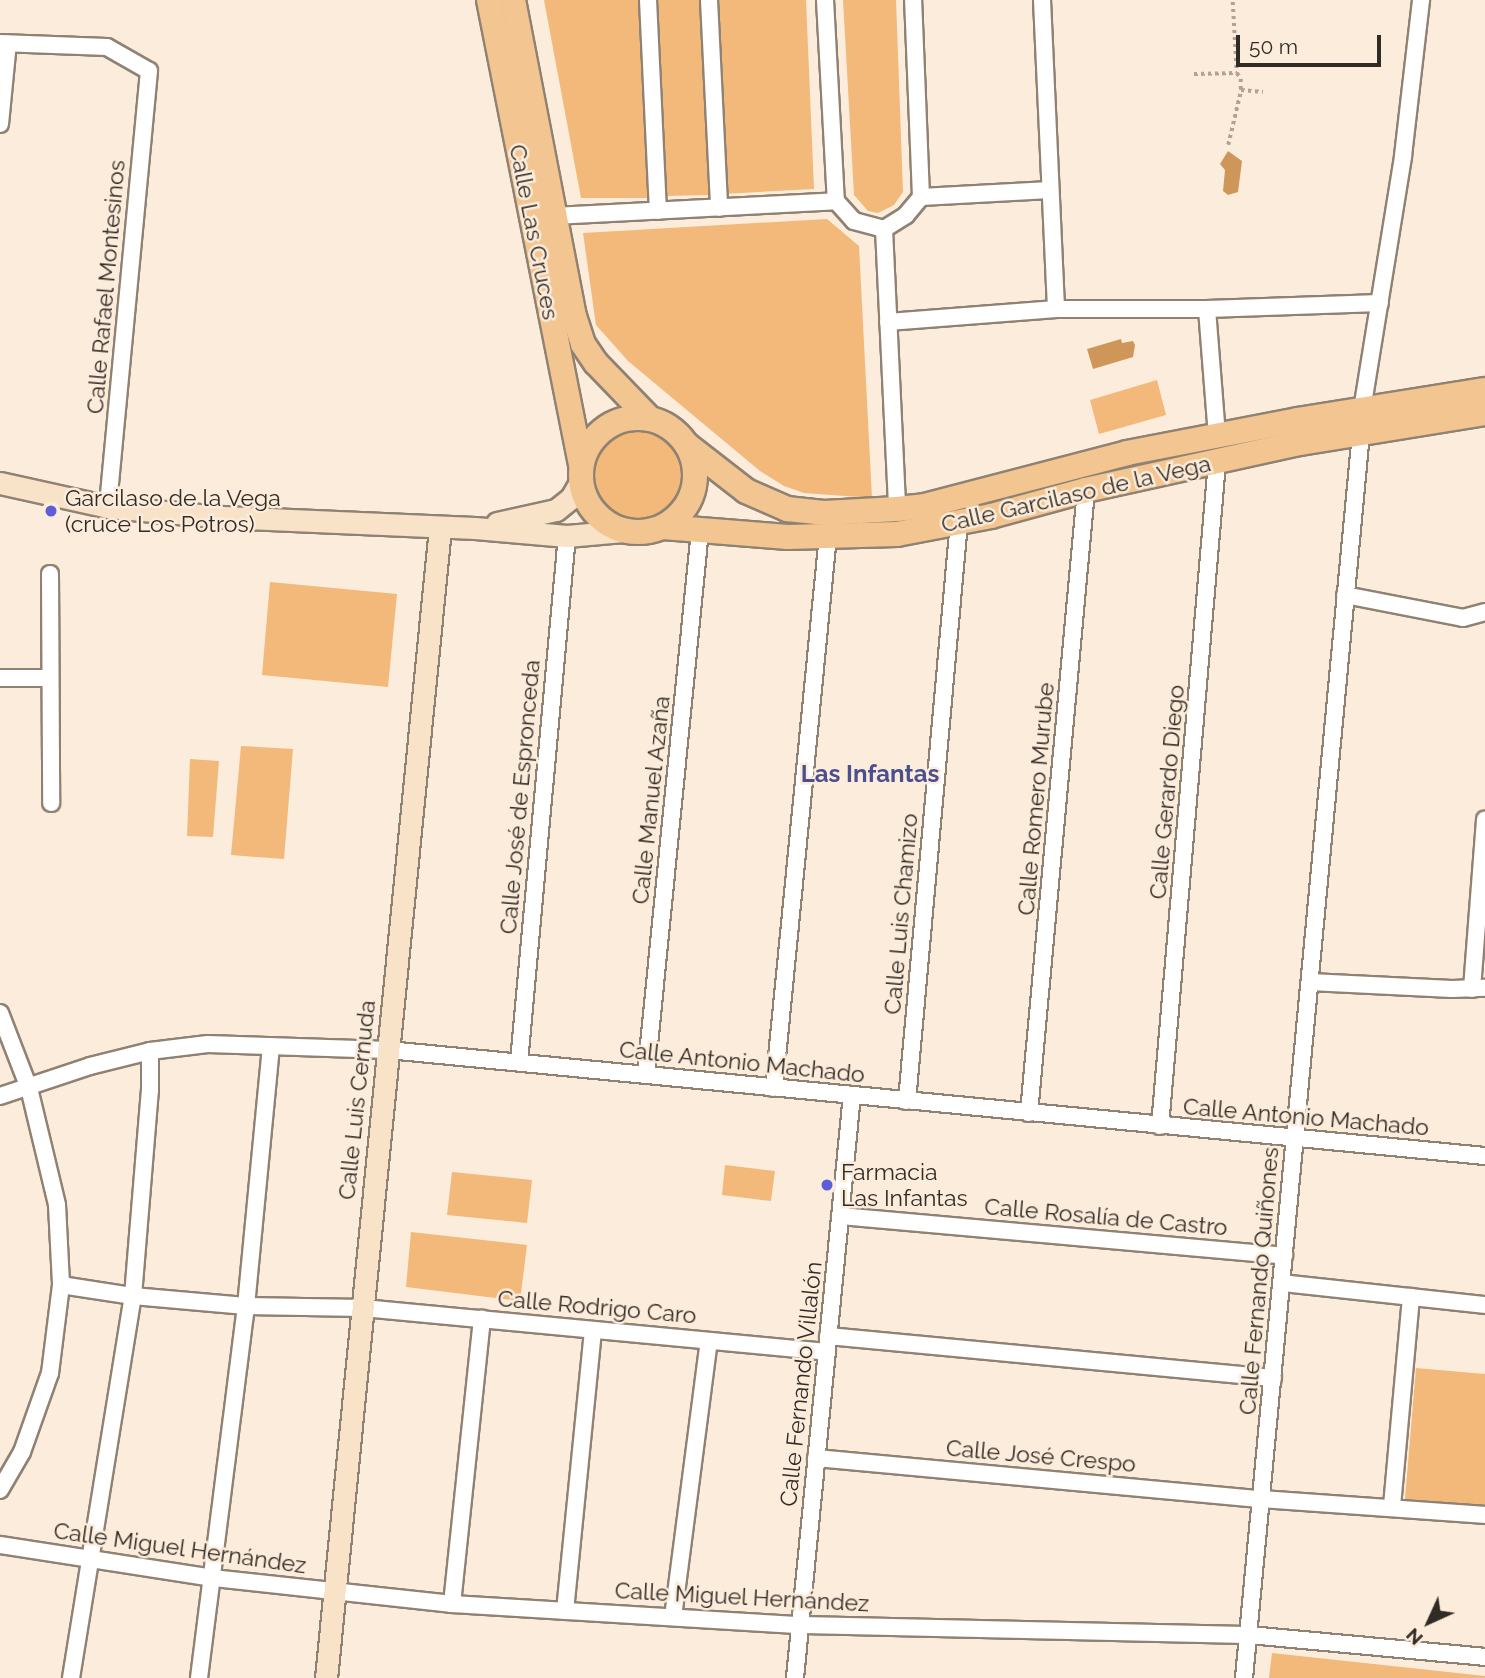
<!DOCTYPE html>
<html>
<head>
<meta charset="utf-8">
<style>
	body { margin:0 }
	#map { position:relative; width:1485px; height:1678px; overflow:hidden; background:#fcecdb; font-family:Raleway,sans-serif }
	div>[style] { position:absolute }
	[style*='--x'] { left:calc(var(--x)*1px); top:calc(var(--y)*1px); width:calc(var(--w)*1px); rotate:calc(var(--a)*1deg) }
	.green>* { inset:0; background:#f2b97b }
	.round { border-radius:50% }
	.water>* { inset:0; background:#ce9759 }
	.path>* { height:3.5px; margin-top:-1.75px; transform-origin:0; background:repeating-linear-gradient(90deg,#afa396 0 3.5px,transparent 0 7px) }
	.roads { filter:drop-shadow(2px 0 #908273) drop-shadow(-2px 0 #908273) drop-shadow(0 2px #908273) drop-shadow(0 -2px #908273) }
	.street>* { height:16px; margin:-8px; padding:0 8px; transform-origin:8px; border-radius:8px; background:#fff }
	.secondary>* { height:21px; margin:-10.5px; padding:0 10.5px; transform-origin:10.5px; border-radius:10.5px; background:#f8e2c8 }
	.primary>* { height:24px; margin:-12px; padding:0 12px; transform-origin:12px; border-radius:12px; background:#f2c591 }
	.primary>.ring { margin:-12px; padding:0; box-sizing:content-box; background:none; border:24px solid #f2c591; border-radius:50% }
	.dots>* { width:19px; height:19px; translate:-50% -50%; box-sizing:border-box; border:4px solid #fcecdb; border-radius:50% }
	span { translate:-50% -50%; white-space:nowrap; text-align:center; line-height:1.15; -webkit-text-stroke:5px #fcecdb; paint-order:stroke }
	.street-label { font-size:23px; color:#312b25 }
	.poi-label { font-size:23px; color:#312b25 }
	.left { translate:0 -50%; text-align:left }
	.neighbourhood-label { font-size:24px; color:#4a4f8d; font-weight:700 }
	.north { position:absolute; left:1394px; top:1587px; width:70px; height:70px; -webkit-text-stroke:5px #fcecdb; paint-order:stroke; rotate:225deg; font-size:19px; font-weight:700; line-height:28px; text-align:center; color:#312b25 }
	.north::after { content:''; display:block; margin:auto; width:24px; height:32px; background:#312b25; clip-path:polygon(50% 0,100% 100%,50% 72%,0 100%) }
	.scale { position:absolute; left:1236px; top:35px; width:145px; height:32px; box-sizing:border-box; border:4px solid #312b25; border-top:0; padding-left:9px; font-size:21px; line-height:24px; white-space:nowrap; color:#312b25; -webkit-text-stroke:5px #fcecdb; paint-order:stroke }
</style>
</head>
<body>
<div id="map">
	<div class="green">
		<i style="clip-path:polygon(544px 0,642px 0,650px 198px,581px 198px)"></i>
		<i style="clip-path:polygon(651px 0,703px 0,712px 195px,663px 196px)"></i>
		<i style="clip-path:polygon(712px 0,806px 0,814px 189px,722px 194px)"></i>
		<i style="clip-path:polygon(843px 0,896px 0,903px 192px,894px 205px,878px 213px,868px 211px,854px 195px)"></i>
		<i style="clip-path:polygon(827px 219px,859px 246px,872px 498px,804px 493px,784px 486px,760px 471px,628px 361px,596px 325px,583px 233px)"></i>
		<i style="clip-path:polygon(1157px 380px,1166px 415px,1099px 434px,1090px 400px)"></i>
		<i class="round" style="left:594px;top:431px;width:90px;height:90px"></i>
		<i style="clip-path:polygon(270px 582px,397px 594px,388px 687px,262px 675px)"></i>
		<i style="clip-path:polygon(241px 746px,293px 749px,284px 859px,231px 855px)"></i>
		<i style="clip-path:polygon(190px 759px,219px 761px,213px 837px,187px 836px)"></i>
		<i style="clip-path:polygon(725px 1165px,775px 1171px,771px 1201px,722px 1195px)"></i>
		<i style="clip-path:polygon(452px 1172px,532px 1180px,527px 1223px,447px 1215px)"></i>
		<i style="clip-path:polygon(411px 1232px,527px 1245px,520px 1301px,406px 1287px)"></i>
		<i style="clip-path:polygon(1416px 1368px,1485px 1374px,1485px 1505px,1405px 1499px)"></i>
		<i style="clip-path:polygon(1272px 1653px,1485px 1676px,1485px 1678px,1269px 1678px)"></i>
	</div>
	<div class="water">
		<i style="clip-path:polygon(1228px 151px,1242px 161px,1238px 192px,1228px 195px,1223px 191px,1225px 170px,1220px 164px)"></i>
		<i style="clip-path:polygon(1121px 339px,1122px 343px,1133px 341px,1135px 345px,1133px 357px,1093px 369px,1087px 349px)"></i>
	</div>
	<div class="path">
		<i style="--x:1233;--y:2;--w:71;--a:86.8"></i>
		<i style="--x:1194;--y:74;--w:43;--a:-1.3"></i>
		<i style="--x:1237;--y:73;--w:7;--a:56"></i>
		<i style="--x:1241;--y:79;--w:11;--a:90"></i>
		<i style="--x:1241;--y:90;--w:22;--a:5"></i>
		<i style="--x:1228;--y:145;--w:57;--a:-76.7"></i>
	</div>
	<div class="roads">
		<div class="street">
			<i style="--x:648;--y:0;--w:211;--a:87.3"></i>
			<i style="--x:709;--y:0;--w:208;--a:87.2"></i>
			<i style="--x:825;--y:0;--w:201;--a:86.9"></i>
			<i style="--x:836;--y:201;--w:27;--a:48"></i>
			<i style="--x:854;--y:221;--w:31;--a:15"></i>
			<i style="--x:884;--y:229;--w:26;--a:-32"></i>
			<i style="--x:906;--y:215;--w:23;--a:-50"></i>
			<i style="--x:921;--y:197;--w:197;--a:-92.3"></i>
			<i style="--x:1042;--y:0;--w:309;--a:87.4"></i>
			<i style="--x:0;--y:43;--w:107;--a:2.1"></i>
			<i style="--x:107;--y:47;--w:48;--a:29.7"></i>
			<i style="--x:149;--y:71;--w:438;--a:95.4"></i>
			<i style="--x:0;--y:124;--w:81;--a:-84.4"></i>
			<i style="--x:921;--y:197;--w:129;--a:-3.1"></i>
			<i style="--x:554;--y:216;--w:282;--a:-3"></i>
			<i style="--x:884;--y:229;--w:280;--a:87.3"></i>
			<i style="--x:1207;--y:309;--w:127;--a:85.5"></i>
			<i style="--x:888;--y:322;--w:169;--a:-4.4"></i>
			<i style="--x:1056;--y:309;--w:151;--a:0"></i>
			<i style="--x:1207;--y:309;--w:173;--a:-2"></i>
			<i style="--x:1362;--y:410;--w:257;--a:-80.8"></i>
			<i style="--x:1403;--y:156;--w:157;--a:-83.4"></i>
			<i style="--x:50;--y:574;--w:229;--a:89.7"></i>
			<i style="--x:1345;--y:595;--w:120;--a:11"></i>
			<i style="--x:1463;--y:618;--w:23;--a:-15"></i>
			<i style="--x:0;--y:678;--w:49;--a:0"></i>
			<i style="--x:1310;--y:982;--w:142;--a:2.8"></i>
			<i style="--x:1452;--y:989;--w:33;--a:-2"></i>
			<i style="--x:1472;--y:989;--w:170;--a:-85.6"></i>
			<i style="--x:0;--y:1013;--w:80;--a:68.9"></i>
			<i style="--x:29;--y:1088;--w:120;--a:76.5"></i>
			<i style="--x:57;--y:1205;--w:80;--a:87.1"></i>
			<i style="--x:61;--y:1285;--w:89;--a:97.1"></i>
			<i style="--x:50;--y:1373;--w:84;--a:109.5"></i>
			<i style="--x:22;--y:1452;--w:44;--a:120.1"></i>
			<i style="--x:519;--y:1062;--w:528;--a:-84.79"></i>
			<i style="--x:646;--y:1075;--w:548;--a:-84.34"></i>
			<i style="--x:774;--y:1088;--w:556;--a:-84.42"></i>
			<i style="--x:0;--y:1096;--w:95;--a:-18.4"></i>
			<i style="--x:90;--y:1066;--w:62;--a:-14"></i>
			<i style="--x:150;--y:1051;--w:58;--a:-6.9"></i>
			<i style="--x:208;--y:1044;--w:180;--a:1.9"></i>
			<i style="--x:388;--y:1050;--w:1102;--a:5.52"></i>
			<i style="--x:907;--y:1101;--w:581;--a:-84.87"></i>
			<i style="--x:1029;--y:1113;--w:626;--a:-84.77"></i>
			<i style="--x:1160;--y:1126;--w:666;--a:-85.09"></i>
			<i style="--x:840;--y:1216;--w:446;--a:5.1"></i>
			<i style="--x:1282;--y:1283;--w:204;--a:6.2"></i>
			<i style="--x:61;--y:1285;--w:73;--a:8.7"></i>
			<i style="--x:133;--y:1296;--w:113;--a:5.1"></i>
			<i style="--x:246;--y:1306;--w:117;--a:1"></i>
			<i style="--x:363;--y:1308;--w:466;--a:5.4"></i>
			<i style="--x:828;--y:1336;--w:447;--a:5.4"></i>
			<i style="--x:816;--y:1458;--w:448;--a:5.3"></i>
			<i style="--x:1262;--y:1499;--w:224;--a:4.1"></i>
			<i style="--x:1392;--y:1506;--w:210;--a:-84.8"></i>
			<i style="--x:0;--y:1545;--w:216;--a:8.8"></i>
			<i style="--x:213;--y:1578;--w:240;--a:6.2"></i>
			<i style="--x:452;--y:1604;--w:349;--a:3.5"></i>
			<i style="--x:800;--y:1625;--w:449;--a:1.3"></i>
			<i style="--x:1249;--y:1635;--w:237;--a:5.3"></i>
			<i style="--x:452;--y:1604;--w:287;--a:-84"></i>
			<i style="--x:565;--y:1611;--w:282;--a:-84.3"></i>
			<i style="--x:673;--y:1617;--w:278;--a:-82.6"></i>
			<i style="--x:71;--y:1678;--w:387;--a:-80.8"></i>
			<i style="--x:133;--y:1296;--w:206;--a:-85.3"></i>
			<i style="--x:150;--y:1091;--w:40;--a:-90"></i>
			<i style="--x:199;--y:1678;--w:375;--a:-82.8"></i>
			<i style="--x:246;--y:1306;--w:261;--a:-84.5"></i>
			<i style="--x:795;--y:1678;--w:586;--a:-84.42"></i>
			<i style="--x:1244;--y:1678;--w:1249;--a:-84.63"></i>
		</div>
		<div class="secondary">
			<i style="--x:0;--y:483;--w:111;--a:12.5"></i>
			<i style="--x:108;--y:507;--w:115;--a:5"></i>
			<i style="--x:223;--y:517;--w:252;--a:2.5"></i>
			<i style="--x:475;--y:528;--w:92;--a:5"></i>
			<i style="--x:567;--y:536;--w:56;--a:-5.1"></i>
			<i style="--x:497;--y:523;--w:60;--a:-12.4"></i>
			<i style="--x:556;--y:510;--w:19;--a:-39"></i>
			<i style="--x:571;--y:498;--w:20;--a:-60"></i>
			<i style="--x:326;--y:1678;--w:1156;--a:-84.34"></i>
		</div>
		<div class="primary">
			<i style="--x:489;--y:0;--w:472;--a:78.8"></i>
			<i style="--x:513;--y:0;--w:319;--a:79.1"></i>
			<i style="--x:573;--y:313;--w:33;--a:72"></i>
			<i style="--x:583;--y:344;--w:23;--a:56"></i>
			<i style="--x:596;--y:363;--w:78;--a:46"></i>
			<i class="ring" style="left:581px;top:418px;width:90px;height:90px"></i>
			<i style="--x:687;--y:445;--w:75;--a:37.9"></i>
			<i style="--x:746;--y:491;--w:45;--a:23.7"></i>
			<i style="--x:787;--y:509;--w:37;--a:6"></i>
			<i style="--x:824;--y:513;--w:73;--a:-3.1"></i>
			<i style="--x:897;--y:509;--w:27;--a:-6"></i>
			<i style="--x:924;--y:506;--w:210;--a:-14.6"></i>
			<i style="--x:1127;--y:453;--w:174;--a:-10.9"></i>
			<i style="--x:1298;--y:420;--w:189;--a:-9.1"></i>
			<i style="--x:663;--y:527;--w:125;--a:4.6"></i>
			<i style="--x:788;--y:537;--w:109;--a:-1.6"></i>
			<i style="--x:897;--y:534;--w:96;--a:-10.8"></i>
			<i style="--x:991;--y:516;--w:98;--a:-15.3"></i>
			<i style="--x:1086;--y:490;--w:219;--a:-12.4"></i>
			<i style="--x:1300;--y:443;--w:187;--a:-9.2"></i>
		</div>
	</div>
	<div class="dots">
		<i style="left:51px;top:511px;background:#5d5fd7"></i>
		<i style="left:827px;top:1185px;background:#5d5fd7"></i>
	</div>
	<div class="street-label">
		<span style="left:534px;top:232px;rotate:79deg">Calle Las Cruces</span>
		<span style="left:106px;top:287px;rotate:-85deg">Calle Rafael Montesinos</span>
		<span style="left:1076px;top:494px;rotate:-13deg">Calle Garcilaso de la Vega</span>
		<span style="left:1167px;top:792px;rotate:-85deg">Calle Gerardo Diego</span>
		<span style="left:520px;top:797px;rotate:-85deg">Calle José de Espronceda</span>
		<span style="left:1036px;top:799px;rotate:-85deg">Calle Romero Murube</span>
		<span style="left:651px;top:800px;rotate:-84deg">Calle Manuel Azaña</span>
		<span style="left:901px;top:914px;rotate:-85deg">Calle Luis Chamizo</span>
		<span style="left:742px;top:1062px;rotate:6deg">Calle Antonio Machado</span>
		<span style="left:357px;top:1100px;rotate:-84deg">Calle Luis Cernuda</span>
		<span style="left:1306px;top:1117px;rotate:5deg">Calle Antonio Machado</span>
		<span style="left:1106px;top:1217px;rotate:5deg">Calle Rosalía de Castro</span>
		<span style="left:1259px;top:1281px;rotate:-85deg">Calle Fernando Quiñones</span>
		<span style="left:597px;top:1307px;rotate:5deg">Calle Rodrigo Caro</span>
		<span style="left:801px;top:1384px;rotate:-84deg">Calle Fernando Villalón</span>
		<span style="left:1041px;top:1456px;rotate:5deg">Calle José Crespo</span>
		<span style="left:180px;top:1548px;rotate:8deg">Calle Miguel Hernández</span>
		<span style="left:742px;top:1597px;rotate:3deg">Calle Miguel Hernández</span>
	</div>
	<div class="poi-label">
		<span class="left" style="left:65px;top:511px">Garcilaso de la Vega<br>(cruce Los Potros)</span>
		<span class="left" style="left:841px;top:1185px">Farmacia<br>Las Infantas</span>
	</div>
	<div class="neighbourhood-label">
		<span style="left:870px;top:774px">Las Infantas</span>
	</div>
	<div class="north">N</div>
	<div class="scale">50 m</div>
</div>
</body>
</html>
